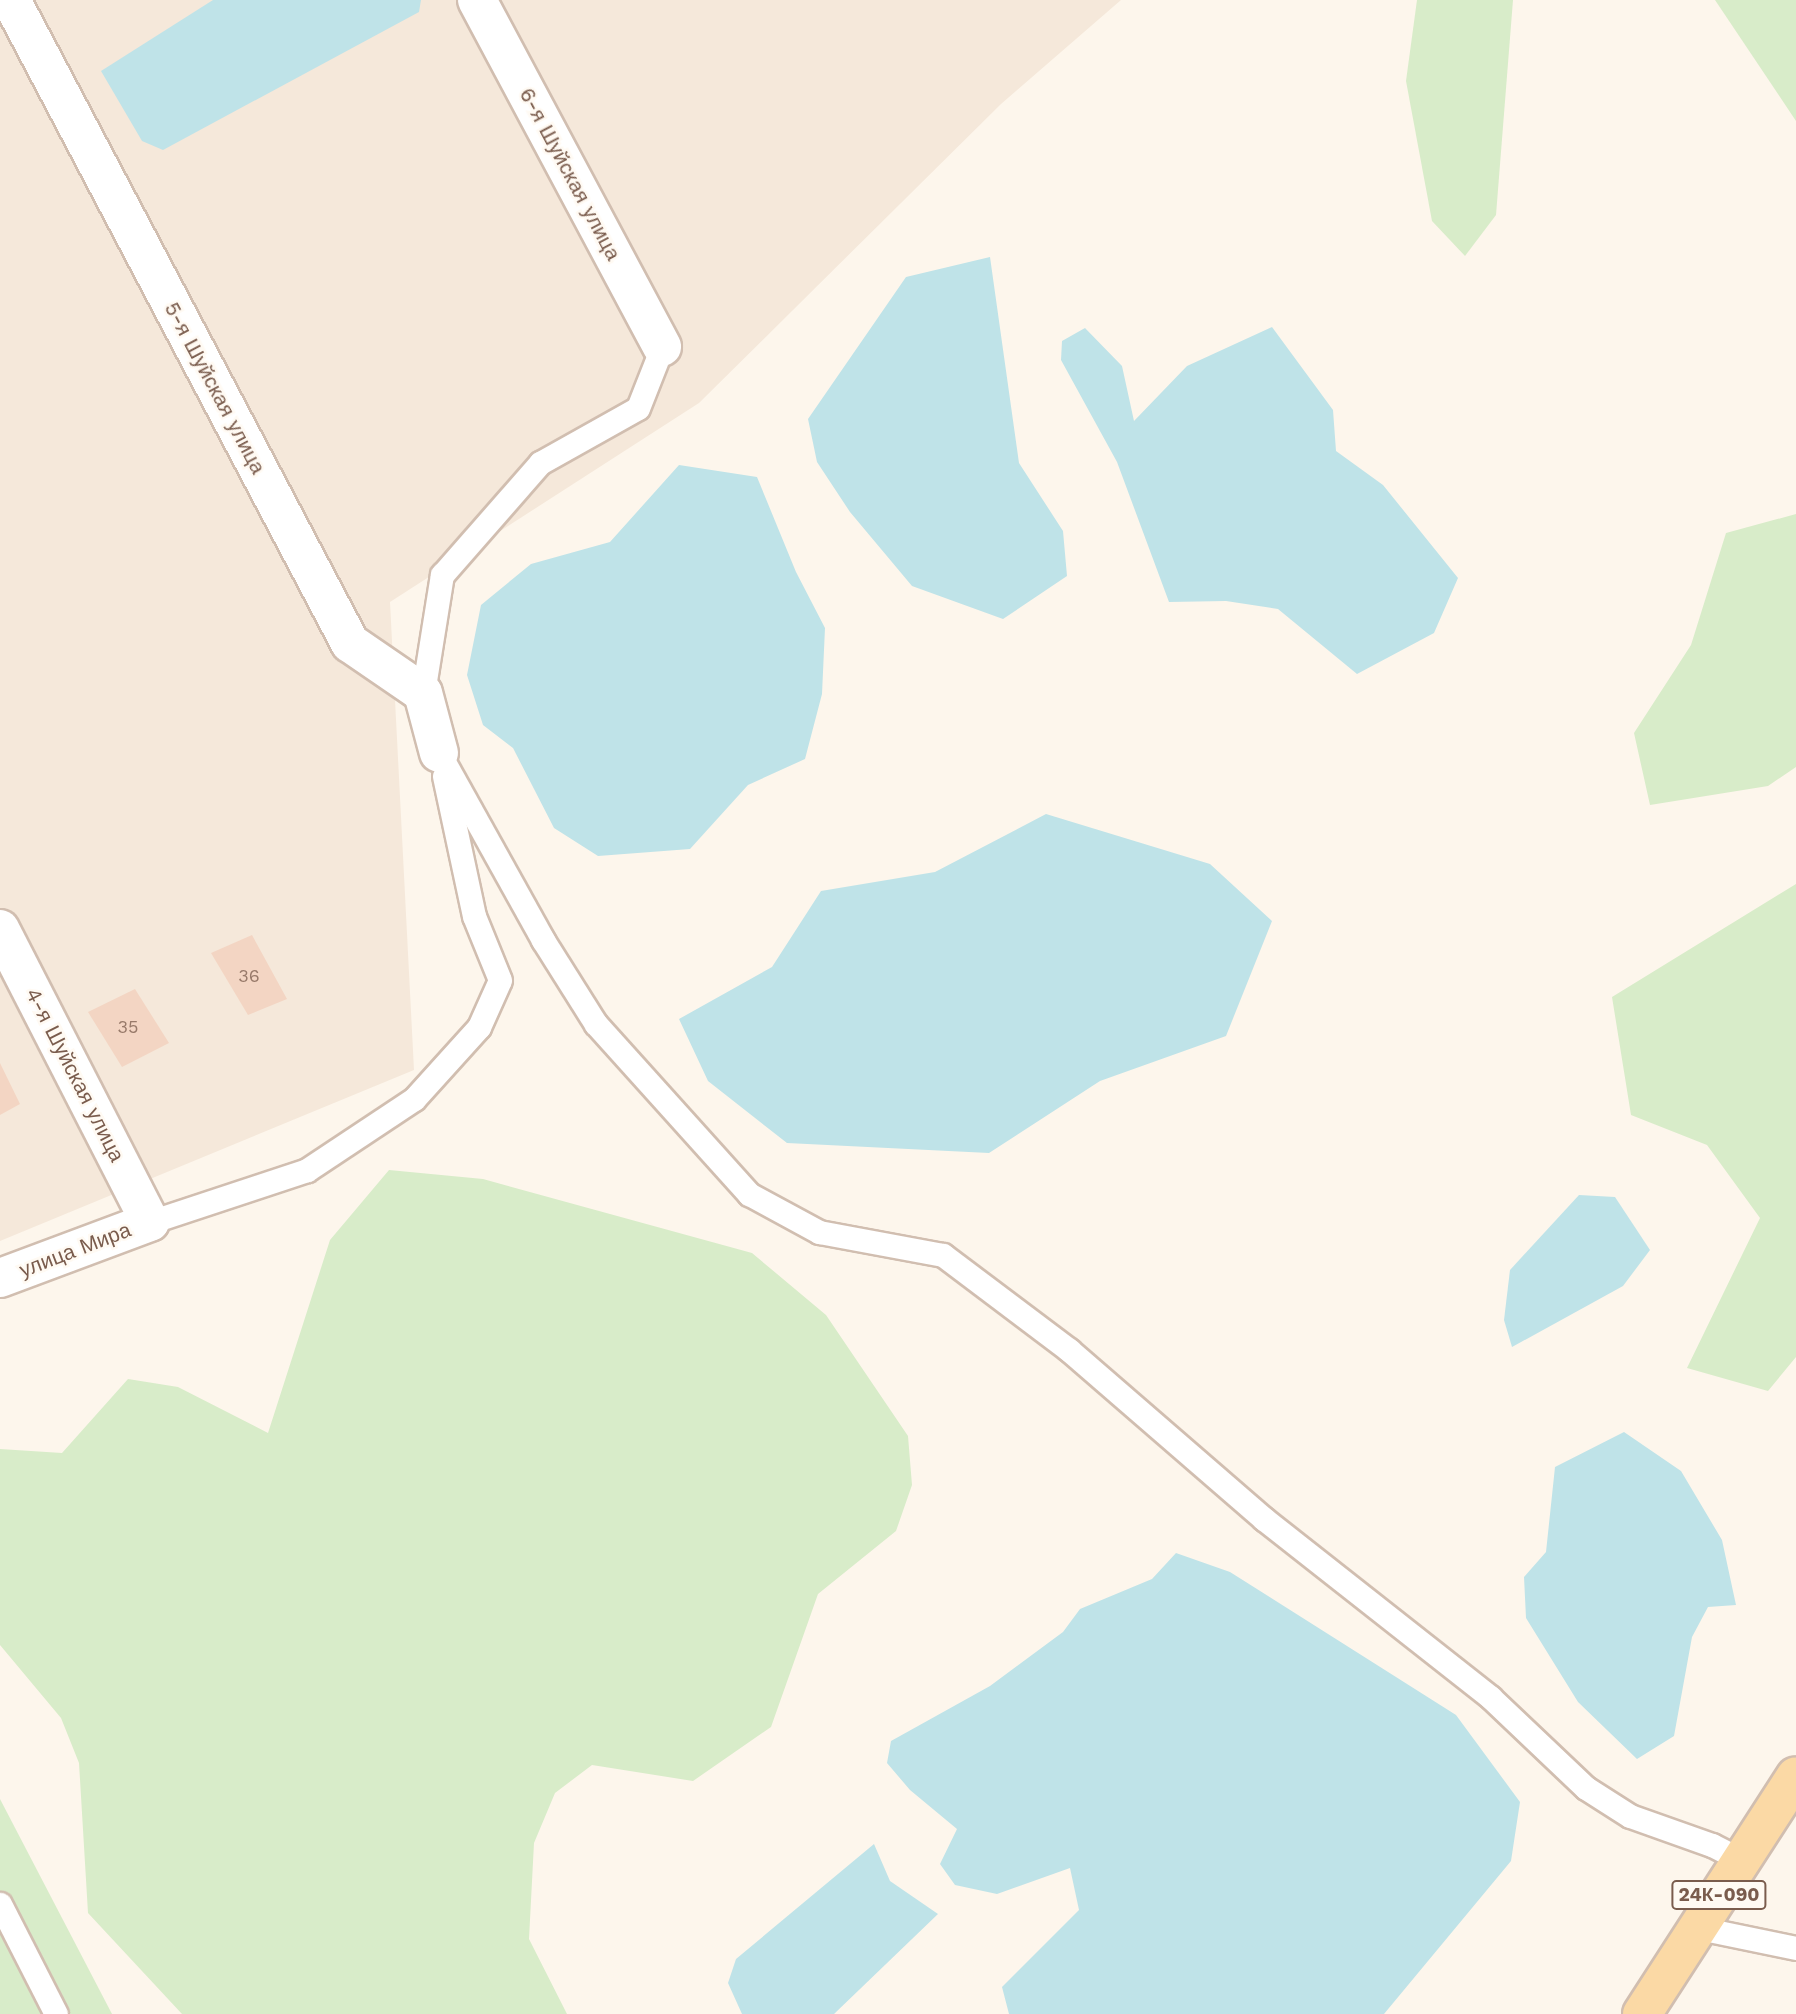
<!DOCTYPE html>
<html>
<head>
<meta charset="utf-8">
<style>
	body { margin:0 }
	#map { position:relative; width:1796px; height:2014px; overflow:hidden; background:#fdf6ec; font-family:"Work Sans",sans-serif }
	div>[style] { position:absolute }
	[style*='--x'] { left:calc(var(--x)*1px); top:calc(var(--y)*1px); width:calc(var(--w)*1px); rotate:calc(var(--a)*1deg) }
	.residential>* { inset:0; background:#f5e8da }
	.green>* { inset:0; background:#d8ecc9 }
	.water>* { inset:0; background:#bfe3e8 }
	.building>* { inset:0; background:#f3d5c3 }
	.roads { filter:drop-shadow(2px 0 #d1beb0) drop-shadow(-2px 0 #d1beb0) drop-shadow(0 2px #d1beb0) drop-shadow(0 -2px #d1beb0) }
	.service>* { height:23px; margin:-11.5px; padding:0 11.5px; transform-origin:11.5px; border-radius:11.5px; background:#fff }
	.minor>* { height:38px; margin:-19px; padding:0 19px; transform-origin:19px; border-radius:19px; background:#fff }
	.primary>* { height:38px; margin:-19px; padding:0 19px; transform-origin:19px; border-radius:19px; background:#fbd9a5 }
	span { translate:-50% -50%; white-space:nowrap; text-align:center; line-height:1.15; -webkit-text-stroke:5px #fffaf3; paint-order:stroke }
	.number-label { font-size:18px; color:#987a6a }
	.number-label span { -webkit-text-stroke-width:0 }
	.shield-label span { padding:2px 5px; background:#fffaf3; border:2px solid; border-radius:5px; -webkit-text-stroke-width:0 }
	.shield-label { font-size:19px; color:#7a5c4d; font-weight:700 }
	.street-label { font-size:21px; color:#7a5c4d }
</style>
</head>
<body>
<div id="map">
	<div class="residential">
		<i style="clip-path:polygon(0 0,1121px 0,1001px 104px,699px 403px,390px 602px,414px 1070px,0 1241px)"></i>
	</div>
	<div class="green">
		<i style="clip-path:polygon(1417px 0,1513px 0,1496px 215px,1465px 256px,1432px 221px,1406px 81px)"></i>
		<i style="clip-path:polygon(1715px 0,1796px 0,1796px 121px)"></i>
		<i style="clip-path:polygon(1796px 514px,1796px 767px,1768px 786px,1650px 805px,1634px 733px,1691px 645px,1726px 533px)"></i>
		<i style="clip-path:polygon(1796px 884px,1796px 1357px,1768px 1391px,1687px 1368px,1760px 1218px,1707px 1145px,1631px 1115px,1612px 997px)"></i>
		<i style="clip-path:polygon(389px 1170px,483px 1179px,752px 1253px,826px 1315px,908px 1436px,912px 1485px,896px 1531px,818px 1594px,771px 1727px,693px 1781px,592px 1765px,555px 1793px,534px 1843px,529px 1939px,567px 2014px,182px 2014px,88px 1913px,79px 1763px,61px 1718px,0 1645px,0 1449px,62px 1453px,128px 1379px,178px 1387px,268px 1433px,330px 1240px)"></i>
		<i style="clip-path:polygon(0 1799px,112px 2014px,0 2014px)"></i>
	</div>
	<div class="water">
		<i style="clip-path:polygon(213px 0,421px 0,419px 12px,163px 150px,142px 141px,101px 71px)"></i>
		<i style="clip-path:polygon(990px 257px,1019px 463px,1063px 531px,1067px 576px,1003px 619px,912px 586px,850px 512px,817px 462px,808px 419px,906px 277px)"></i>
		<i style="clip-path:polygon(1272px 327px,1333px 410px,1336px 451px,1383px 485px,1458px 578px,1434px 633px,1357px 674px,1278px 609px,1226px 601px,1169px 602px,1117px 462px,1061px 360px,1062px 341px,1085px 328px,1122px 366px,1134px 421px,1187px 366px)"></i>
		<i style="clip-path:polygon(679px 465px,757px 477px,796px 572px,825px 628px,822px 694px,805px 759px,748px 785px,690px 849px,598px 856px,554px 828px,513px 748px,483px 725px,467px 675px,481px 605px,531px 564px,610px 542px)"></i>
		<i style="clip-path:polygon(1046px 814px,1210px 864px,1272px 921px,1226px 1036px,1100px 1081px,989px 1153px,787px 1143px,708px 1081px,679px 1019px,772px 967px,821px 891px,935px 872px)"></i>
		<i style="clip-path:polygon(1579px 1195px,1615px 1197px,1650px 1250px,1623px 1286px,1512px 1347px,1504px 1320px,1510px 1270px)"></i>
		<i style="clip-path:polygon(1624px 1432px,1681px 1471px,1722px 1540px,1736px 1605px,1708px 1607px,1692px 1637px,1674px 1736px,1637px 1759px,1578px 1702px,1526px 1618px,1524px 1577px,1546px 1552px,1555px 1467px)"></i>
		<i style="clip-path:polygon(1176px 1553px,1230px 1572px,1456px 1715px,1520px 1802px,1511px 1861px,1384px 2014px,1009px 2014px,1002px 1987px,1079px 1910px,1070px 1868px,997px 1894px,955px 1885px,940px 1864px,957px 1829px,910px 1790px,887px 1763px,891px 1741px,990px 1686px,1063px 1632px,1080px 1609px,1152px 1579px)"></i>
		<i style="clip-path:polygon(874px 1844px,890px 1881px,938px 1914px,834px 2014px,742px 2014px,728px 1983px,736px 1959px)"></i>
	</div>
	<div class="building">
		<i style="clip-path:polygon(252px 935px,287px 999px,248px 1015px,211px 953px)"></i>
		<i style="clip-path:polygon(135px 989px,169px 1043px,122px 1067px,88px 1012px)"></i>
		<i style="clip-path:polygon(0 1063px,20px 1104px,0 1115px)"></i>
	</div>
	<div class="roads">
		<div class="service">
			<i style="--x:423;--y:693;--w:120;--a:-80.9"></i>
			<i style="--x:442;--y:575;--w:149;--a:-48.8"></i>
			<i style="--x:540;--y:463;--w:112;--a:-29.3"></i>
			<i style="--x:638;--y:408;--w:66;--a:-68.5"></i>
			<i style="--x:439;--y:753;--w:214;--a:60.9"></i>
			<i style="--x:543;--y:940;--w:99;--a:57.8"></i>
			<i style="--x:596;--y:1024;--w:229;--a:48"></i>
			<i style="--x:749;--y:1194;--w:80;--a:28.5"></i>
			<i style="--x:819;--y:1232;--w:126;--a:10.5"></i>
			<i style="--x:943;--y:1255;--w:158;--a:37"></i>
			<i style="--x:1069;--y:1350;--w:258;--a:40.9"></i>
			<i style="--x:1264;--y:1519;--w:288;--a:38.2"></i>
			<i style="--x:1490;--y:1697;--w:132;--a:43.5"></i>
			<i style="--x:1586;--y:1788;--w:52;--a:32.5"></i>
			<i style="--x:1630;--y:1816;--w:87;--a:19.5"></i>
			<i style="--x:1712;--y:1845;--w:33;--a:27"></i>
			<i style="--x:150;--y:1222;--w:165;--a:-18.3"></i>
			<i style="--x:307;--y:1170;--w:128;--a:-33.6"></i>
			<i style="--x:414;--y:1099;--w:97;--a:-47.9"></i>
			<i style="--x:479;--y:1027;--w:51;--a:-65.9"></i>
			<i style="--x:500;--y:980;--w:69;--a:-112.1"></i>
			<i style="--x:474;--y:916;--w:143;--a:-102.1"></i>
			<i style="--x:0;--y:1904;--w:123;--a:63"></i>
			<i style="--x:1699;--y:1928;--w:99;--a:11.7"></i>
		</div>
		<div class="minor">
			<i style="--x:11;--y:0;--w:727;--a:62.2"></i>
			<i style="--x:350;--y:643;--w:88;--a:34.4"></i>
			<i style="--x:423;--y:693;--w:62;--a:75.1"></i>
			<i style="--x:477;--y:0;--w:393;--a:61.9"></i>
			<i style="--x:0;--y:929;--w:329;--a:62.9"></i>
			<i style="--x:150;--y:1222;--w:160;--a:159.5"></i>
		</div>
		<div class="primary">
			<i style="--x:1642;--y:2014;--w:283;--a:-57.1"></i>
		</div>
	</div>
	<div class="number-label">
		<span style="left:249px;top:976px">36</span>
		<span style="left:128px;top:1027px">35</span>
	</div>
	<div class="shield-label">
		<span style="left:1719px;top:1895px">24К-090</span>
	</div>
	<div class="street-label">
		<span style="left:570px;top:174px;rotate:62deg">6-я Шуйская улица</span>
		<span style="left:215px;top:388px;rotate:62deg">5-я Шуйская улица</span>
		<span style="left:75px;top:1075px;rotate:63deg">4-я Шуйская улица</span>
		<span style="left:75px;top:1250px;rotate:-21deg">улица Мира</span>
	</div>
</div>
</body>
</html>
